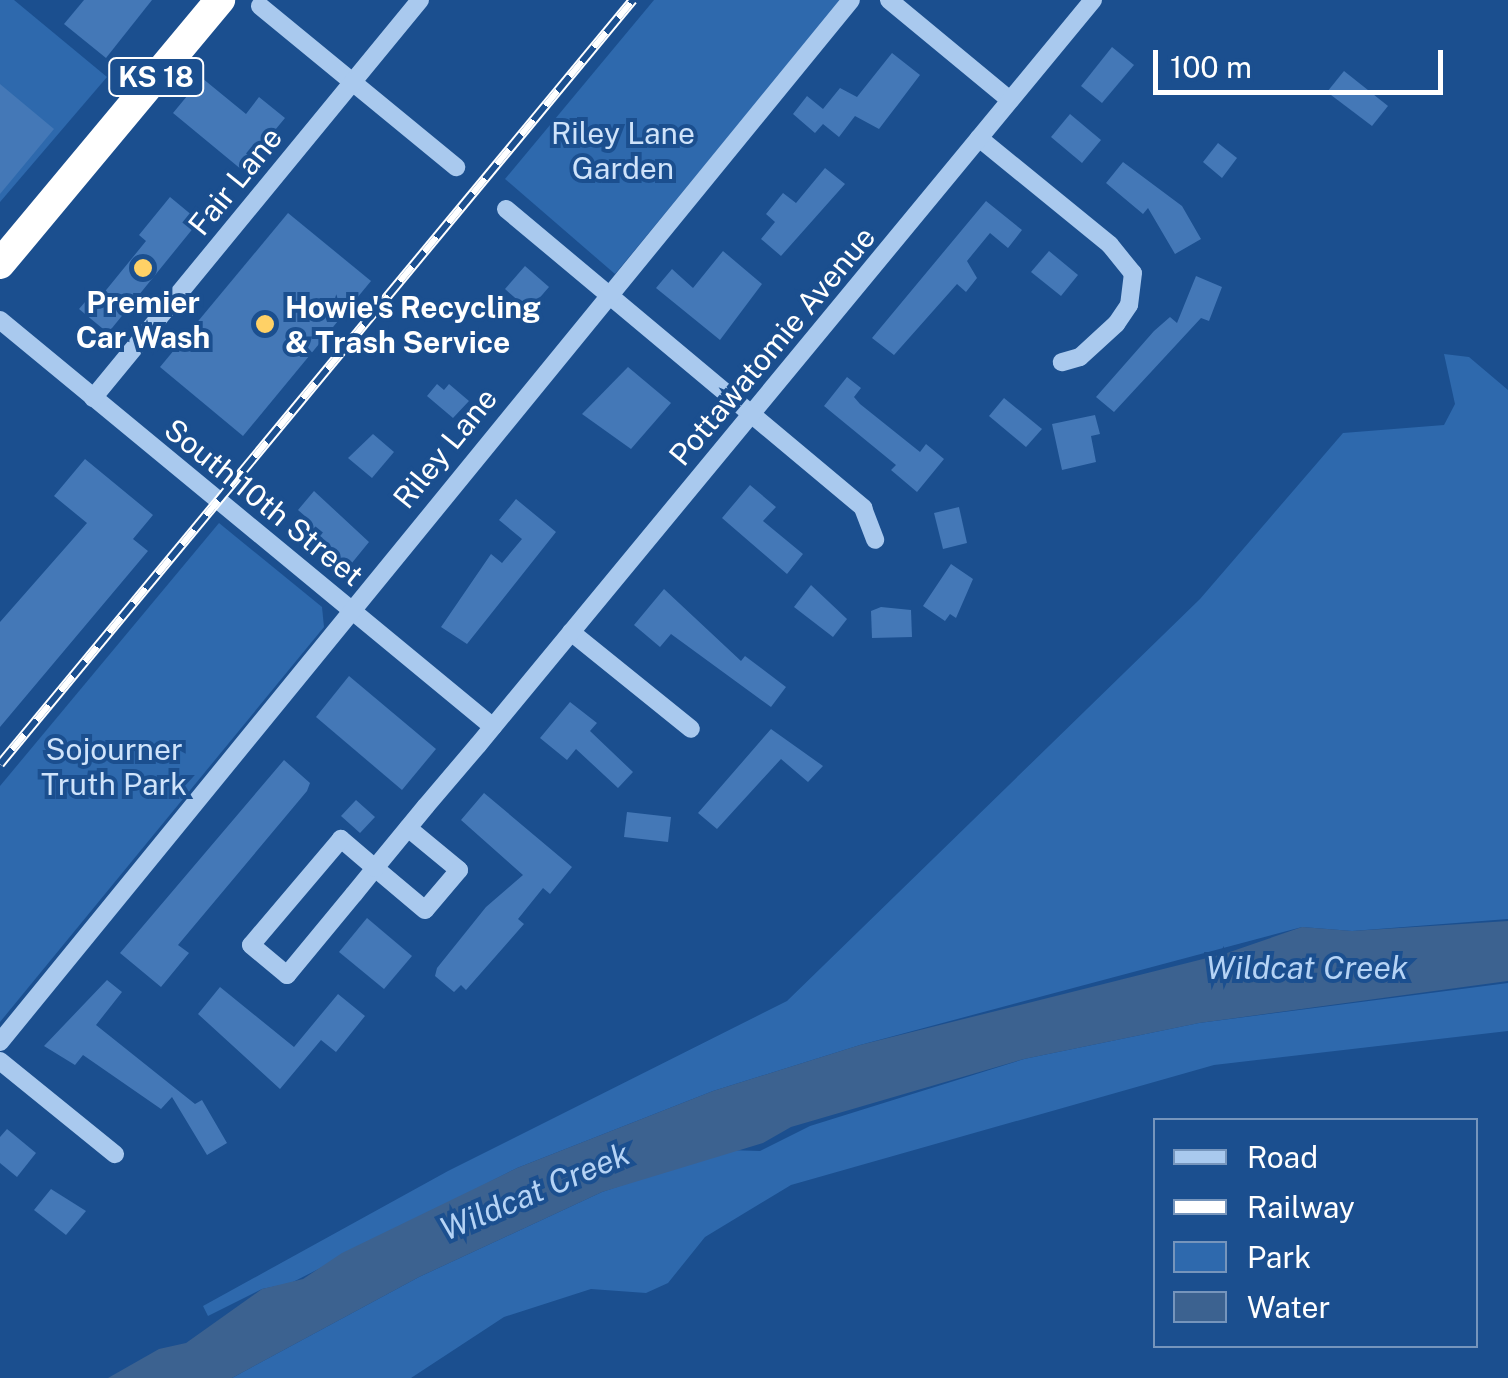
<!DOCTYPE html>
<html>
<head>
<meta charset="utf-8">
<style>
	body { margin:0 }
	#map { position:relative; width:1508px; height:1378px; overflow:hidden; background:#1b4f8f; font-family:"Public Sans",sans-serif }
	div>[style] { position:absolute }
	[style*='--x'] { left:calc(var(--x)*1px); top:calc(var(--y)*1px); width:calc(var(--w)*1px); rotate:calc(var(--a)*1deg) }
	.green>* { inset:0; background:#2e69ad }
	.water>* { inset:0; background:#3c6290 }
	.building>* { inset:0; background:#4478b7 }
	.minor>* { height:18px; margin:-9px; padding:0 9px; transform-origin:9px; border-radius:9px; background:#a9c9ee }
	.highway>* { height:30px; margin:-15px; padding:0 15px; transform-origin:15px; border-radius:15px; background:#fff }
	.rail>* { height:10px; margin-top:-5px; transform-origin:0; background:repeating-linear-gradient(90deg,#1b4f8f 0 19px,#fff 0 38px); box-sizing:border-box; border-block:2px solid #fff }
	.dots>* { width:28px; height:28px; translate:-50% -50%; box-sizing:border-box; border:5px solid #1b4f8f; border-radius:50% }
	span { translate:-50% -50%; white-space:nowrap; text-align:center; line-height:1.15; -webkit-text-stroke:8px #1b4f8f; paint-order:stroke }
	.shield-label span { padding:2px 8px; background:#1b4f8f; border:2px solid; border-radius:8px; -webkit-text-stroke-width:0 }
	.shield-label { font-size:28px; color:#fff; font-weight:700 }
	.park-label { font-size:30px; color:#cfe3fa }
	.street-label { font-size:30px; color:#fff }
	.poi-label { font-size:30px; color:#fff; font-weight:700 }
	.left { translate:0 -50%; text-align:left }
	.water-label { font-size:32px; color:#b5d3f5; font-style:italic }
	.legend { position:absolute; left:1153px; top:1118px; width:325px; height:230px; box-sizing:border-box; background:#1b4f8f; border:2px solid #7695bc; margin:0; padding:12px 18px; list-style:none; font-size:30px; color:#fff }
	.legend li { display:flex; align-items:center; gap:20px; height:50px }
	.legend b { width:50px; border:2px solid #7695bc }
	.scale { position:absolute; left:1153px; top:50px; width:290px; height:45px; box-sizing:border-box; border:5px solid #fff; border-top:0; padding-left:12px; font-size:30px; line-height:35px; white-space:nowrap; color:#fff; -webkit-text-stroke:8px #1b4f8f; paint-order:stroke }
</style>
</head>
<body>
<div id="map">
	<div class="green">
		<i style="clip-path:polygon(0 0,14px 0,107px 77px,0 202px)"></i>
		<i style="clip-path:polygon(654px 0,841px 0,615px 274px,505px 179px)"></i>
		<i style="clip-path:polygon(1444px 354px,1469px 357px,1508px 390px,1508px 919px,1352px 931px,1302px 927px,860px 1045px,713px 1091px,517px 1168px,291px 1283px,262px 1289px,208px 1316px,203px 1306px,448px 1171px,787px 1001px,1200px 599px,1343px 433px,1444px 425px,1455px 404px)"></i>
		<i style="clip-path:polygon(219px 523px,322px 607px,324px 627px,0 1022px,0 786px)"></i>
		<i style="clip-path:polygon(1508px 983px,1508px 1031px,1214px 1065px,791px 1185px,705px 1237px,668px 1283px,646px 1293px,591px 1289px,504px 1317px,411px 1378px,232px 1378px,419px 1277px,602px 1192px,727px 1150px,760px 1151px,810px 1126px,1024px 1059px,1199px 1023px)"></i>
	</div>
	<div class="water">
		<i style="clip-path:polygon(1508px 921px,1508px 981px,1199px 1023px,1024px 1059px,791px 1127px,763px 1143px,602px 1192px,419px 1277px,232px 1378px,108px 1378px,159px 1349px,186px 1343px,262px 1289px,303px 1279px,342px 1253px,517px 1168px,713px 1091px,860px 1045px,1227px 953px,1302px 927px,1352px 931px)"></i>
	</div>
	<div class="building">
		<i style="clip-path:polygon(84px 0,152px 0,106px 58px,64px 24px)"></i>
		<i style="clip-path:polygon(1112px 47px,1134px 65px,1102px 103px,1081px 86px)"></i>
		<i style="clip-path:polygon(892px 53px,920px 75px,879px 129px,855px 116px,839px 137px,823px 124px,815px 133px,793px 114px,807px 96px,823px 109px,840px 88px,857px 97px)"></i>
		<i style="clip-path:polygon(1344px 71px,1388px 106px,1372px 126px,1327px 92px)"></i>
		<i style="clip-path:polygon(202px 78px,246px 114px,259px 97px,285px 118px,242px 170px,173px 113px)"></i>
		<i style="clip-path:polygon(0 84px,54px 129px,0 194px)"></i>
		<i style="clip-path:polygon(1070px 114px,1101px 140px,1082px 163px,1051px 137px)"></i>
		<i style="clip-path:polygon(1218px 143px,1237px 158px,1222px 178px,1203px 162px)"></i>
		<i style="clip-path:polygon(1123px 162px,1182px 206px,1201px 239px,1175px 254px,1148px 208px,1143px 214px,1106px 183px)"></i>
		<i style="clip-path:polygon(825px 168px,845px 184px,781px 256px,761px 239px,775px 222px,766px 214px,783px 193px,796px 203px)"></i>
		<i style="clip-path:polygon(170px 197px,199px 221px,108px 333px,79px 309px,91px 295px,98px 300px,146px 241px,139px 235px)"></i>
		<i style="clip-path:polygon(986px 201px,1022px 230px,1008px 248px,990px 233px,967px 261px,977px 278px,966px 292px,957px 284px,894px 355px,872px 338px)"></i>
		<i style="clip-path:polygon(288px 213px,371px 281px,243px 436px,160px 367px)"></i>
		<i style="clip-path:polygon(723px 251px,762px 284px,720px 340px,656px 288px,672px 269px,693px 288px)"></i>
		<i style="clip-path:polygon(1049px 251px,1078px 275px,1061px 296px,1031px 272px)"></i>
		<i style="clip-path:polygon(525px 266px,549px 287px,529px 310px,505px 289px)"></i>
		<i style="clip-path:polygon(1196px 276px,1222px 287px,1209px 321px,1201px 318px,1114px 412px,1096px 397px,1154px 331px,1170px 317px,1177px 323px)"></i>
		<i style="clip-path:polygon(628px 367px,671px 403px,631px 449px,582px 414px)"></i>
		<i style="clip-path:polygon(847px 377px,861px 388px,854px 397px,860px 404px,920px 452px,926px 444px,944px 459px,917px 492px,891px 470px,896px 465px,824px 406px)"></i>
		<i style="clip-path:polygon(437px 384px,444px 390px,449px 384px,469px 401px,453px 418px,427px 396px)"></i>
		<i style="clip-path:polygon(1004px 398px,1042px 429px,1026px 447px,989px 416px)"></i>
		<i style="clip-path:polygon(1095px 415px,1100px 434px,1091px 436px,1096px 462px,1062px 470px,1052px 424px)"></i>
		<i style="clip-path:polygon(373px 434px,394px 452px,372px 478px,348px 458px)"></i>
		<i style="clip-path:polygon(85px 459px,153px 515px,133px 539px,148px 551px,0 727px,0 622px,87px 523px,54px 496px)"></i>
		<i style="clip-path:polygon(750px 485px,776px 507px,763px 521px,803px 554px,787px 574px,722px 518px)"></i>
		<i style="clip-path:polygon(314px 491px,369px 542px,347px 569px,300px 525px,306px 517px,298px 510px)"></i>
		<i style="clip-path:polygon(516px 499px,556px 532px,467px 644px,441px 627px,491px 554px,502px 563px,522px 539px,499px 520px)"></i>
		<i style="clip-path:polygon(959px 507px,967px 543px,943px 549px,934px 513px)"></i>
		<i style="clip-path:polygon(951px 564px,973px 579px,956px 618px,950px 614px,945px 621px,923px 606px)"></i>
		<i style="clip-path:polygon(811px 585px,847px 619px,833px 637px,794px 607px)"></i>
		<i style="clip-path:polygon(664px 589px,741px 661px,745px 656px,786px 687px,771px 707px,671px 634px,660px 647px,634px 625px)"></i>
		<i style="clip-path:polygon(881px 607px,911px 610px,912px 637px,872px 638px,871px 611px)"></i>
		<i style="clip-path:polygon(349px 676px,436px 749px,402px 790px,316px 717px)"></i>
		<i style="clip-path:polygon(570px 702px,597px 723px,590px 731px,633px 772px,618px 788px,576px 749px,567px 760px,540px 738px)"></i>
		<i style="clip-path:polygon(771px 729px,823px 766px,808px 782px,781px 759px,717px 829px,698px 813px)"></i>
		<i style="clip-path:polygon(284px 760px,310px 783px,307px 791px,178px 945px,189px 953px,161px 987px,120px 953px)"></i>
		<i style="clip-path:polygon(484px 793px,572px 867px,550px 894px,543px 888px,518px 919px,524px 924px,466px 990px,461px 985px,454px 992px,435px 976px,437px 968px,486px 907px,523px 875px,461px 820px)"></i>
		<i style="clip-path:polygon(356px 800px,375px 817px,360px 833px,341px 816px)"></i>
		<i style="clip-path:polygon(627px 812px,671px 817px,668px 842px,624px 837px)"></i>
		<i style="clip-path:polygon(367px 918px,412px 956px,384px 989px,339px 952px)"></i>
		<i style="clip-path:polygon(107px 980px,122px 992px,96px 1025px,195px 1104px,202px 1100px,227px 1143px,207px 1155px,172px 1097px,161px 1109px,83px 1055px,75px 1065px,44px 1046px)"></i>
		<i style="clip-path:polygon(220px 987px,294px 1047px,338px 994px,365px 1016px,336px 1052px,321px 1040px,280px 1089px,198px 1014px)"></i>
		<i style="clip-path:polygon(7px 1129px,36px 1153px,17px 1177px,0 1163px,0 1137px)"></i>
		<i style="clip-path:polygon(51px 1189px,86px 1211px,66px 1235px,34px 1210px)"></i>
	</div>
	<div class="minor">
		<i style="--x:889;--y:0;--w:157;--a:39.6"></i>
		<i style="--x:260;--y:6;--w:254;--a:39.4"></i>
		<i style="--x:979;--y:138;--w:169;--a:39.2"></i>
		<i style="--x:1110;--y:245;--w:36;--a:51"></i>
		<i style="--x:1133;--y:273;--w:32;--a:97"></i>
		<i style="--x:1129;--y:305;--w:23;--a:124"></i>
		<i style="--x:1116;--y:324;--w:49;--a:137.5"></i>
		<i style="--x:1080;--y:357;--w:19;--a:164"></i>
		<i style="--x:506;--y:209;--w:466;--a:39.9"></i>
		<i style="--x:863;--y:508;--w:34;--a:69"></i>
		<i style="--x:0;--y:320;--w:639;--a:39.54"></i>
		<i style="--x:93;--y:398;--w:515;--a:-50.59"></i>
		<i style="--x:571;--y:632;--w:154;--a:38.9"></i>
		<i style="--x:408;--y:828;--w:66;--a:39.5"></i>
		<i style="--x:459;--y:870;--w:52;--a:130.4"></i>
		<i style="--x:425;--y:910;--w:65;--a:-140"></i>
		<i style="--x:375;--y:868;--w:45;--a:-139.5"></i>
		<i style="--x:341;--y:839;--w:139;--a:130.3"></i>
		<i style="--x:251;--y:945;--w:47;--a:39.8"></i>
		<i style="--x:287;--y:975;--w:105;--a:-50.4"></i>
		<i style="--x:354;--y:894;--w:33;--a:-51"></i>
		<i style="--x:375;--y:868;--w:80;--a:-50.6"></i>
		<i style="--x:426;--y:806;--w:80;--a:-49.6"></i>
		<i style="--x:478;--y:745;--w:966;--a:-50.46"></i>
		<i style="--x:0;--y:1042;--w:1345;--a:-50.76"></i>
		<i style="--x:0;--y:1061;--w:148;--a:39"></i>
	</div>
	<div class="highway">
		<i style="--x:0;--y:264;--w:344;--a:-50.2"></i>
	</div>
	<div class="rail">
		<i style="--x:0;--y:764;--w:992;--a:-50.36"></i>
	</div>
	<div class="dots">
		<i style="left:143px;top:268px;background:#ffd166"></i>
		<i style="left:265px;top:324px;background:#ffd166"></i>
	</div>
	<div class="shield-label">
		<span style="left:156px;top:77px">KS 18</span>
	</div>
	<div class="park-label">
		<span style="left:623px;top:150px">Riley Lane<br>Garden</span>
		<span style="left:114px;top:766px">Sojourner<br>Truth Park</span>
	</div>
	<div class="street-label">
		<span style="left:235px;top:181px;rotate:-51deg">Fair Lane</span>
		<span style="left:772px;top:346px;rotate:-50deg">Pottawatomie Avenue</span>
		<span style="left:445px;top:448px;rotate:-51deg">Riley Lane</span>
		<span style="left:264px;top:502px;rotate:39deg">South 10th Street</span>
	</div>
	<div class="poi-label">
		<span style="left:143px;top:319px">Premier<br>Car Wash</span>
		<span class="left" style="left:285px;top:324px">Howie's Recycling<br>&amp; Trash Service</span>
	</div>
	<div class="water-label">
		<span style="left:1307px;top:968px">Wildcat Creek</span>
		<span style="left:535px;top:1192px;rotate:-23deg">Wildcat Creek</span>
	</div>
	<ul class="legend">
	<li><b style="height:12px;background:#a9c9ee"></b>Road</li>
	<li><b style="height:12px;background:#fff"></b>Railway</li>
	<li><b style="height:28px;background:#2e69ad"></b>Park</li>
	<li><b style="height:28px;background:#3c6290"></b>Water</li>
	</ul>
	<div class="scale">100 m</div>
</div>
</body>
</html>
